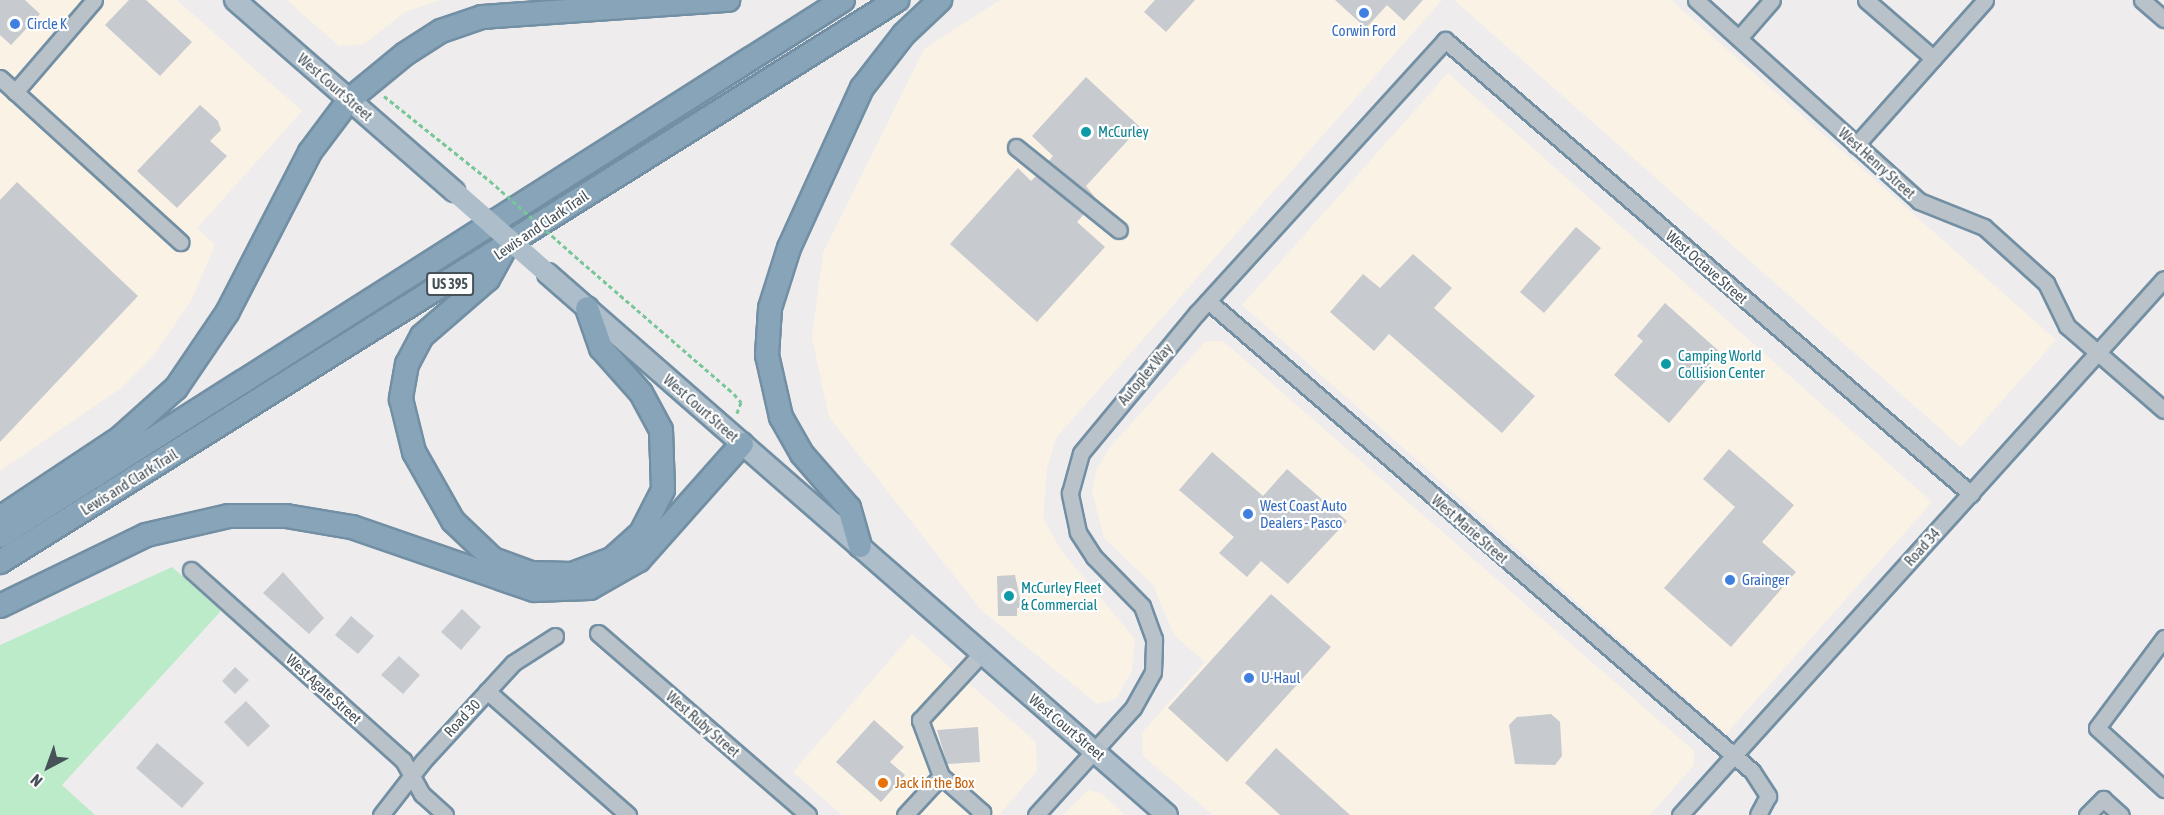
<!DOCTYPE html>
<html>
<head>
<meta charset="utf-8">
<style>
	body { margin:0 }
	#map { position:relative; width:2164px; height:815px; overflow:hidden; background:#efeced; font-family:"Asap Condensed",sans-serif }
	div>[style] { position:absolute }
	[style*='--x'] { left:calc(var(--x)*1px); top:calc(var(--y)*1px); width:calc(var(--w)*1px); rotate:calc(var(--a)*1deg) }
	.commercial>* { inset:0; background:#faf2e5 }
	.green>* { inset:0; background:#bcebca }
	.building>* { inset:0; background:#c7cacf }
	.path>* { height:3px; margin-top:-1.5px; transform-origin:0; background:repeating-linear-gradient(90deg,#77c798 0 4.5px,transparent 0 7.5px) }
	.roads { filter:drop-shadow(2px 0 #728fa4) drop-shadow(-2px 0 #728fa4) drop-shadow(0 2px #728fa4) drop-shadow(0 -2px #728fa4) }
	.minor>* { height:15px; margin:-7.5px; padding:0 7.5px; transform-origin:7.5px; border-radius:7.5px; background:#b8c2c8 }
	.major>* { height:20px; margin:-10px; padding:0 10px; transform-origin:10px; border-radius:10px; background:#adbeca }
	.highway>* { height:22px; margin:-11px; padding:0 11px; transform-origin:11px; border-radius:11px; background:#87a4b9 }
	.path-bridge>* { height:3px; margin-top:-1.5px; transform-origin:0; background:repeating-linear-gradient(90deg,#77c798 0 4.5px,transparent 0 7.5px) }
	.major-bridge>* { height:20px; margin:-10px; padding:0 10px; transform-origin:10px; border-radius:10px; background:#adbeca }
	.dots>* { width:16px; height:16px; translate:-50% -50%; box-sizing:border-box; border:3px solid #fff; border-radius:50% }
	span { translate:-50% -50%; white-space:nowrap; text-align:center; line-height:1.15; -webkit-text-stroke:4.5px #fff; paint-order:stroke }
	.shield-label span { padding:2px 4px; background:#fff; border:2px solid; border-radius:4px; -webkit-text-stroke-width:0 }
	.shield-label { font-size:14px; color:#465158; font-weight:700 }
	.shop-label { font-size:15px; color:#366cbe }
	.left { translate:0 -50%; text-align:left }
	.street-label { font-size:15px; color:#465158 }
	.culture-label { font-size:15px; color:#0d838f }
	.food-label { font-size:15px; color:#c56008 }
	.north { position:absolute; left:18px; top:737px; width:60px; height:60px; -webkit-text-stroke:4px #fff; paint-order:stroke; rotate:221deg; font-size:16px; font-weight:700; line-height:24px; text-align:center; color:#465158 }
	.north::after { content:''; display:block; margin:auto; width:21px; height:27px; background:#465158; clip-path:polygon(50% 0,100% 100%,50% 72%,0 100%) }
</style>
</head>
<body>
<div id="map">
	<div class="commercial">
		<i style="clip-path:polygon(0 0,177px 0,302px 111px,197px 228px,215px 245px,192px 299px,155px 354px,121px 388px,0 471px)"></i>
		<i style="clip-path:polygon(287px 0,440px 0,405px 12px,364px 44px,339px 46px)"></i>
		<i style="clip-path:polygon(1000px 0,1442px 0,1056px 438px,1047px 468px,1043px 517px,1060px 549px,1135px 639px,1132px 671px,1116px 699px,1097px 704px,981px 610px,829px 417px,812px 338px,823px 253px,924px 49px)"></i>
		<i style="clip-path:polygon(1454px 0,1671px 0,2056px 340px,1961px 447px)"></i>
		<i style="clip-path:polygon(1448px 73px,1932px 502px,1726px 734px,1242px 305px)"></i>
		<i style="clip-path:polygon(1206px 341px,1223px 341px,1694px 751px,1694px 765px,1650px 815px,1213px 815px,1143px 756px,1142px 733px,1205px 662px,1174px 635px,1153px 585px,1104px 538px,1092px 492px,1096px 470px,1111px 446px)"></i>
		<i style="clip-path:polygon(912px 634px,1036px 742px,1037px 771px,999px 815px,842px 815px,793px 772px)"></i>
		<i style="clip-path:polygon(1088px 790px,1101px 793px,1125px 815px,1063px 815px)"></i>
	</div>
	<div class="green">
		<i style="clip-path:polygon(172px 567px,221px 611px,62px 785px,95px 815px,0 815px,0 645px)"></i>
	</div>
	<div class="building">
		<i style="clip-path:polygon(0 0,25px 0,40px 14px,11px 45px,0 35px)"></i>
		<i style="clip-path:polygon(129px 0,146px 0,192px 42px,160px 76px,105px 25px)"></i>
		<i style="clip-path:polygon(1155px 0,1195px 0,1166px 32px,1144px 12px)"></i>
		<i style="clip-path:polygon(1335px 0,1423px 0,1404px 21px,1387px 5px,1366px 28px)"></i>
		<i style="clip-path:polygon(1086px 77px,1140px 127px,1086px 186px,1097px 200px,1049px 161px,1053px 156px,1032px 136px)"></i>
		<i style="clip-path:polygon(200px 105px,218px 121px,221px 130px,210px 141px,227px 156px,177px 208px,137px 171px)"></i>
		<i style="clip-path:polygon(1018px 168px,1031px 181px,1036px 176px,1084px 214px,1077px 222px,1105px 247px,1037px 322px,950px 244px)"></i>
		<i style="clip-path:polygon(17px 182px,138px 296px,0 442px,0 200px)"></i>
		<i style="clip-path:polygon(1576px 227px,1601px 248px,1544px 313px,1520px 292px)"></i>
		<i style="clip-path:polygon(1413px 254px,1452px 288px,1434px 308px,1535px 396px,1502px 433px,1389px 334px,1374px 351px,1330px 312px,1363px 274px,1380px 288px)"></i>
		<i style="clip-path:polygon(1665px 303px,1720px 352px,1702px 373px,1708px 378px,1669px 423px,1614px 375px,1643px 341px,1637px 336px)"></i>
		<i style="clip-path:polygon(1729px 449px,1794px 505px,1762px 542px,1796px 572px,1731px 647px,1664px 588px,1735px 507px,1703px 479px)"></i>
		<i style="clip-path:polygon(1212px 452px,1263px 496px,1287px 469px,1347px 521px,1288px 584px,1261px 561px,1247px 577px,1219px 553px,1234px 537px,1179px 490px)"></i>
		<i style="clip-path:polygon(283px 572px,324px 618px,309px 634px,263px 593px)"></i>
		<i style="clip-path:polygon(1015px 575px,1022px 608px,1017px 608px,1017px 616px,998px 616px,997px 576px)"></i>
		<i style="clip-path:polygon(1271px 594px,1331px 647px,1227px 762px,1168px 708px)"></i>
		<i style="clip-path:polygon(462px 609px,481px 627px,461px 650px,441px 632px)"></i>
		<i style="clip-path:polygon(351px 616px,374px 636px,358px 654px,335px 635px)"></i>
		<i style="clip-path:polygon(399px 656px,420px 675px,403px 694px,381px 675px)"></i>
		<i style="clip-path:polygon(235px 667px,249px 680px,235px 694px,222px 681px)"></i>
		<i style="clip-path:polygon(246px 701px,270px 726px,248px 747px,224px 722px)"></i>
		<i style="clip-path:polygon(1551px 714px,1560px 722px,1562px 756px,1555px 765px,1515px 764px,1509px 725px,1517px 717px)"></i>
		<i style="clip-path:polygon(874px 720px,904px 747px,890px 762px,905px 775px,881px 802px,836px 762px)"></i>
		<i style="clip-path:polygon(978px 727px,980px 762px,947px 764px,937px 730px)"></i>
		<i style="clip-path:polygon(157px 743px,204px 783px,182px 808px,136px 768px)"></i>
		<i style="clip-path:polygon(1276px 748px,1350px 815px,1280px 815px,1245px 783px)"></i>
	</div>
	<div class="path">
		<i style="--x:384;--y:96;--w:136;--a:38.7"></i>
		<i style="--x:569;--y:251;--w:218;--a:40.9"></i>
		<i style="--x:734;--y:394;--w:11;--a:49"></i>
		<i style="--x:741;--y:402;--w:12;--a:110"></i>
	</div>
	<div class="roads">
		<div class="minor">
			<i style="--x:1696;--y:0;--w:300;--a:42"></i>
			<i style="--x:1919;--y:201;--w:70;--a:21.8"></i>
			<i style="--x:1984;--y:227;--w:84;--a:42.1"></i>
			<i style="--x:2046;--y:283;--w:48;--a:64"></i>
			<i style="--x:2067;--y:326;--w:128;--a:40.9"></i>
			<i style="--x:1866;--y:0;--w:89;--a:40.9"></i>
			<i style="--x:2142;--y:0;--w:29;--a:41"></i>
			<i style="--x:1739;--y:38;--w:50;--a:-49"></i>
			<i style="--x:0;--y:78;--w:244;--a:42.3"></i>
			<i style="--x:15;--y:92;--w:121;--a:-49.3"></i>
			<i style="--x:1856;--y:145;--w:194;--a:-48.3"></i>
			<i style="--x:1016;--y:147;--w:132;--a:38.9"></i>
			<i style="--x:1208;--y:301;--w:719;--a:40.83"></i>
			<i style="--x:1752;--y:771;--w:30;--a:57"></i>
			<i style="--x:1768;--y:796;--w:21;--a:118"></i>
			<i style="--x:191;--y:570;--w:285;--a:41.9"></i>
			<i style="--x:403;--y:760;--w:39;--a:61"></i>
			<i style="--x:422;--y:794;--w:31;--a:42"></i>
			<i style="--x:598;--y:633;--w:278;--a:40.9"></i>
			<i style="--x:2164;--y:638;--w:112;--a:126.7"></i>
			<i style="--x:2097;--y:728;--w:91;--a:42.3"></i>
			<i style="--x:487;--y:691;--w:188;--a:41.3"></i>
			<i style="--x:941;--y:776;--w:55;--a:41.3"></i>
			<i style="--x:982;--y:812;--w:4;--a:135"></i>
			<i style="--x:381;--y:815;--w:68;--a:-52.1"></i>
			<i style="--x:423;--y:761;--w:133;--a:-47.4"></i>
			<i style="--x:513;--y:663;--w:50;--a:-32.7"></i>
			<i style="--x:905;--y:815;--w:53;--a:-47.3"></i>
			<i style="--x:941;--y:776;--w:60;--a:-110.6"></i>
			<i style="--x:920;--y:720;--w:90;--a:-47.3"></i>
			<i style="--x:1036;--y:815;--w:144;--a:-47.8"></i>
			<i style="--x:1133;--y:708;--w:41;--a:-60.9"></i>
			<i style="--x:1153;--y:672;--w:33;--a:-88"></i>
			<i style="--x:1154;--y:639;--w:35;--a:-110"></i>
			<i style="--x:1142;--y:606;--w:69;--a:-134.4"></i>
			<i style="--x:1094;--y:557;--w:30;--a:-123"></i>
			<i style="--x:1078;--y:532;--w:40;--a:-102"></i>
			<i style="--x:1070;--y:493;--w:41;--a:-74.6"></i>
			<i style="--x:1081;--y:453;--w:182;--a:-50.4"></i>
			<i style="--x:1197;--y:313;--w:369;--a:-47.7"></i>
			<i style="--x:1445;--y:40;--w:695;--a:40.8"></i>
			<i style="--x:1680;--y:815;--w:722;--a:-47.92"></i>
			<i style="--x:2087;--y:815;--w:23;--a:-45"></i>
			<i style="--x:2103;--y:799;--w:24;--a:42"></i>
		</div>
		<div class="major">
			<i style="--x:235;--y:0;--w:291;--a:41.1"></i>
			<i style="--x:548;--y:274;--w:822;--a:41.15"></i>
		</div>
		<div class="highway">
			<i style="--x:503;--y:252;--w:31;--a:119"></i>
			<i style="--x:488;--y:279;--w:87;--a:139.2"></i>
			<i style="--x:422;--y:336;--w:32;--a:118"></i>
			<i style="--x:407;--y:364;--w:36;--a:100"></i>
			<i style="--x:401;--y:399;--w:55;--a:76.2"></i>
			<i style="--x:414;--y:452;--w:79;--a:60.5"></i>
			<i style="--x:453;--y:521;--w:55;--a:43.5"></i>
			<i style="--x:493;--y:559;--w:40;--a:20.2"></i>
			<i style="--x:531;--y:573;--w:41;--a:1.4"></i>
			<i style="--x:572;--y:574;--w:43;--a:-20.6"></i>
			<i style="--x:612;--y:559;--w:39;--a:-42"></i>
			<i style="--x:641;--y:533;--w:48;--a:-62.9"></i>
			<i style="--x:663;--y:490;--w:60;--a:-91.9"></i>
			<i style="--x:661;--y:430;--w:42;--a:-118.4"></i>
			<i style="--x:641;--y:393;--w:60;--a:-131.6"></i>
			<i style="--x:601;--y:348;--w:42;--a:-109.3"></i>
			<i style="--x:0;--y:518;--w:144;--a:-33.7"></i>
			<i style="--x:120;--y:438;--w:75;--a:-41.8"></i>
			<i style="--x:176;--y:388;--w:91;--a:-55.8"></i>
			<i style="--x:227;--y:313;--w:181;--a:-62.7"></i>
			<i style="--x:310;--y:152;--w:65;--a:-53.1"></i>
			<i style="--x:349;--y:100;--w:72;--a:-39.4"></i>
			<i style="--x:405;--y:54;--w:43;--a:-32.6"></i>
			<i style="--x:441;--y:31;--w:43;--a:-18.9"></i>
			<i style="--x:482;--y:17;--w:247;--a:-4"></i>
			<i style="--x:0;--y:536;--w:999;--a:-32.45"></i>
			<i style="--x:860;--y:546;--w:40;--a:-106"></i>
			<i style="--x:849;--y:508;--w:72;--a:-131"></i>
			<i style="--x:802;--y:454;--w:43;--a:-119.6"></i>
			<i style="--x:781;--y:417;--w:64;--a:-102.7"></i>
			<i style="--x:767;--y:355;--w:47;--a:-86.3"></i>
			<i style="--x:770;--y:308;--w:63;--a:-72.4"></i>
			<i style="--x:789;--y:248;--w:176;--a:-65.5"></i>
			<i style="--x:862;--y:88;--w:68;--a:-52.1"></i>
			<i style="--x:904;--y:34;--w:50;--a:-43.4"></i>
			<i style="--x:0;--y:562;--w:1059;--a:-32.07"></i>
			<i style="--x:0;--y:606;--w:162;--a:-25.9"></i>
			<i style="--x:146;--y:535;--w:85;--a:-12.9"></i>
			<i style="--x:229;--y:516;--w:57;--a:0"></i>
			<i style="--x:286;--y:516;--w:67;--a:9.5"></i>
			<i style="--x:352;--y:527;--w:193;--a:19.1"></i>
			<i style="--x:534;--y:590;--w:56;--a:-2"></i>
			<i style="--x:590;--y:588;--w:56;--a:-29.7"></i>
			<i style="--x:639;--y:560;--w:155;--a:-48.4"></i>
		</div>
	</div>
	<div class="path-bridge">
		<i style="--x:490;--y:181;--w:106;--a:41.5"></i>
	</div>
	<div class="major-bridge">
		<i style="--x:454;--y:191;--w:125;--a:41.4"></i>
	</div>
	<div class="dots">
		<i style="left:1364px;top:13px;background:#3f7fe0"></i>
		<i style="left:15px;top:24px;background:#3f7fe0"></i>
		<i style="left:1086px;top:132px;background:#0f9aa8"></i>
		<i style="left:1666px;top:364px;background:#0f9aa8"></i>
		<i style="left:1248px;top:514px;background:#3f7fe0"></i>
		<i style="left:1730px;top:580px;background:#3f7fe0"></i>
		<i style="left:1009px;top:596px;background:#0f9aa8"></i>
		<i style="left:1249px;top:678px;background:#3f7fe0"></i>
		<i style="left:883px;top:783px;background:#e8710a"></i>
	</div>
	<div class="shield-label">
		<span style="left:450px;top:284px">US 395</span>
	</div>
	<div class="shop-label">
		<span class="left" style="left:27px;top:24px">Circle K</span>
		<span style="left:1364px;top:31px">Corwin Ford</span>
		<span class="left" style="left:1260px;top:514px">West Coast Auto<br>Dealers - Pasco</span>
		<span class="left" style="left:1742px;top:580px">Grainger</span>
		<span class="left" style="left:1261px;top:678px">U-Haul</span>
	</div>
	<div class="street-label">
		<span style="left:335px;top:87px;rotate:41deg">West Court Street</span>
		<span style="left:1877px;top:163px;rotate:42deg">West Henry Street</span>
		<span style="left:541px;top:225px;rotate:-34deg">Lewis and Clark Trail</span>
		<span style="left:1707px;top:267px;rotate:41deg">West Octave Street</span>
		<span style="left:1145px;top:374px;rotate:-50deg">Autoplex Way</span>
		<span style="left:701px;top:408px;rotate:41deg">West Court Street</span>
		<span style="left:129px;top:482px;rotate:-32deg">Lewis and Clark Trail</span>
		<span style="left:1470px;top:529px;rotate:41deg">West Marie Street</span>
		<span style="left:1922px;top:547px;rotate:-48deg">Road 34</span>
		<span style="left:324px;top:689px;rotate:42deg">West Agate Street</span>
		<span style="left:462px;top:718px;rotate:-47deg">Road 30</span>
		<span style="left:703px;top:724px;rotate:41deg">West Ruby Street</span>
		<span style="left:1067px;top:727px;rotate:40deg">West Court Street</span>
	</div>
	<div class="culture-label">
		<span class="left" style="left:1098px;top:132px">McCurley</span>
		<span class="left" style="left:1678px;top:364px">Camping World<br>Collision Center</span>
		<span class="left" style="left:1021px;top:596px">McCurley Fleet<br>&amp; Commercial</span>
	</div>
	<div class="food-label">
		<span class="left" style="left:895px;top:783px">Jack in the Box</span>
	</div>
	<div class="north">N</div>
</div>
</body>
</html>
